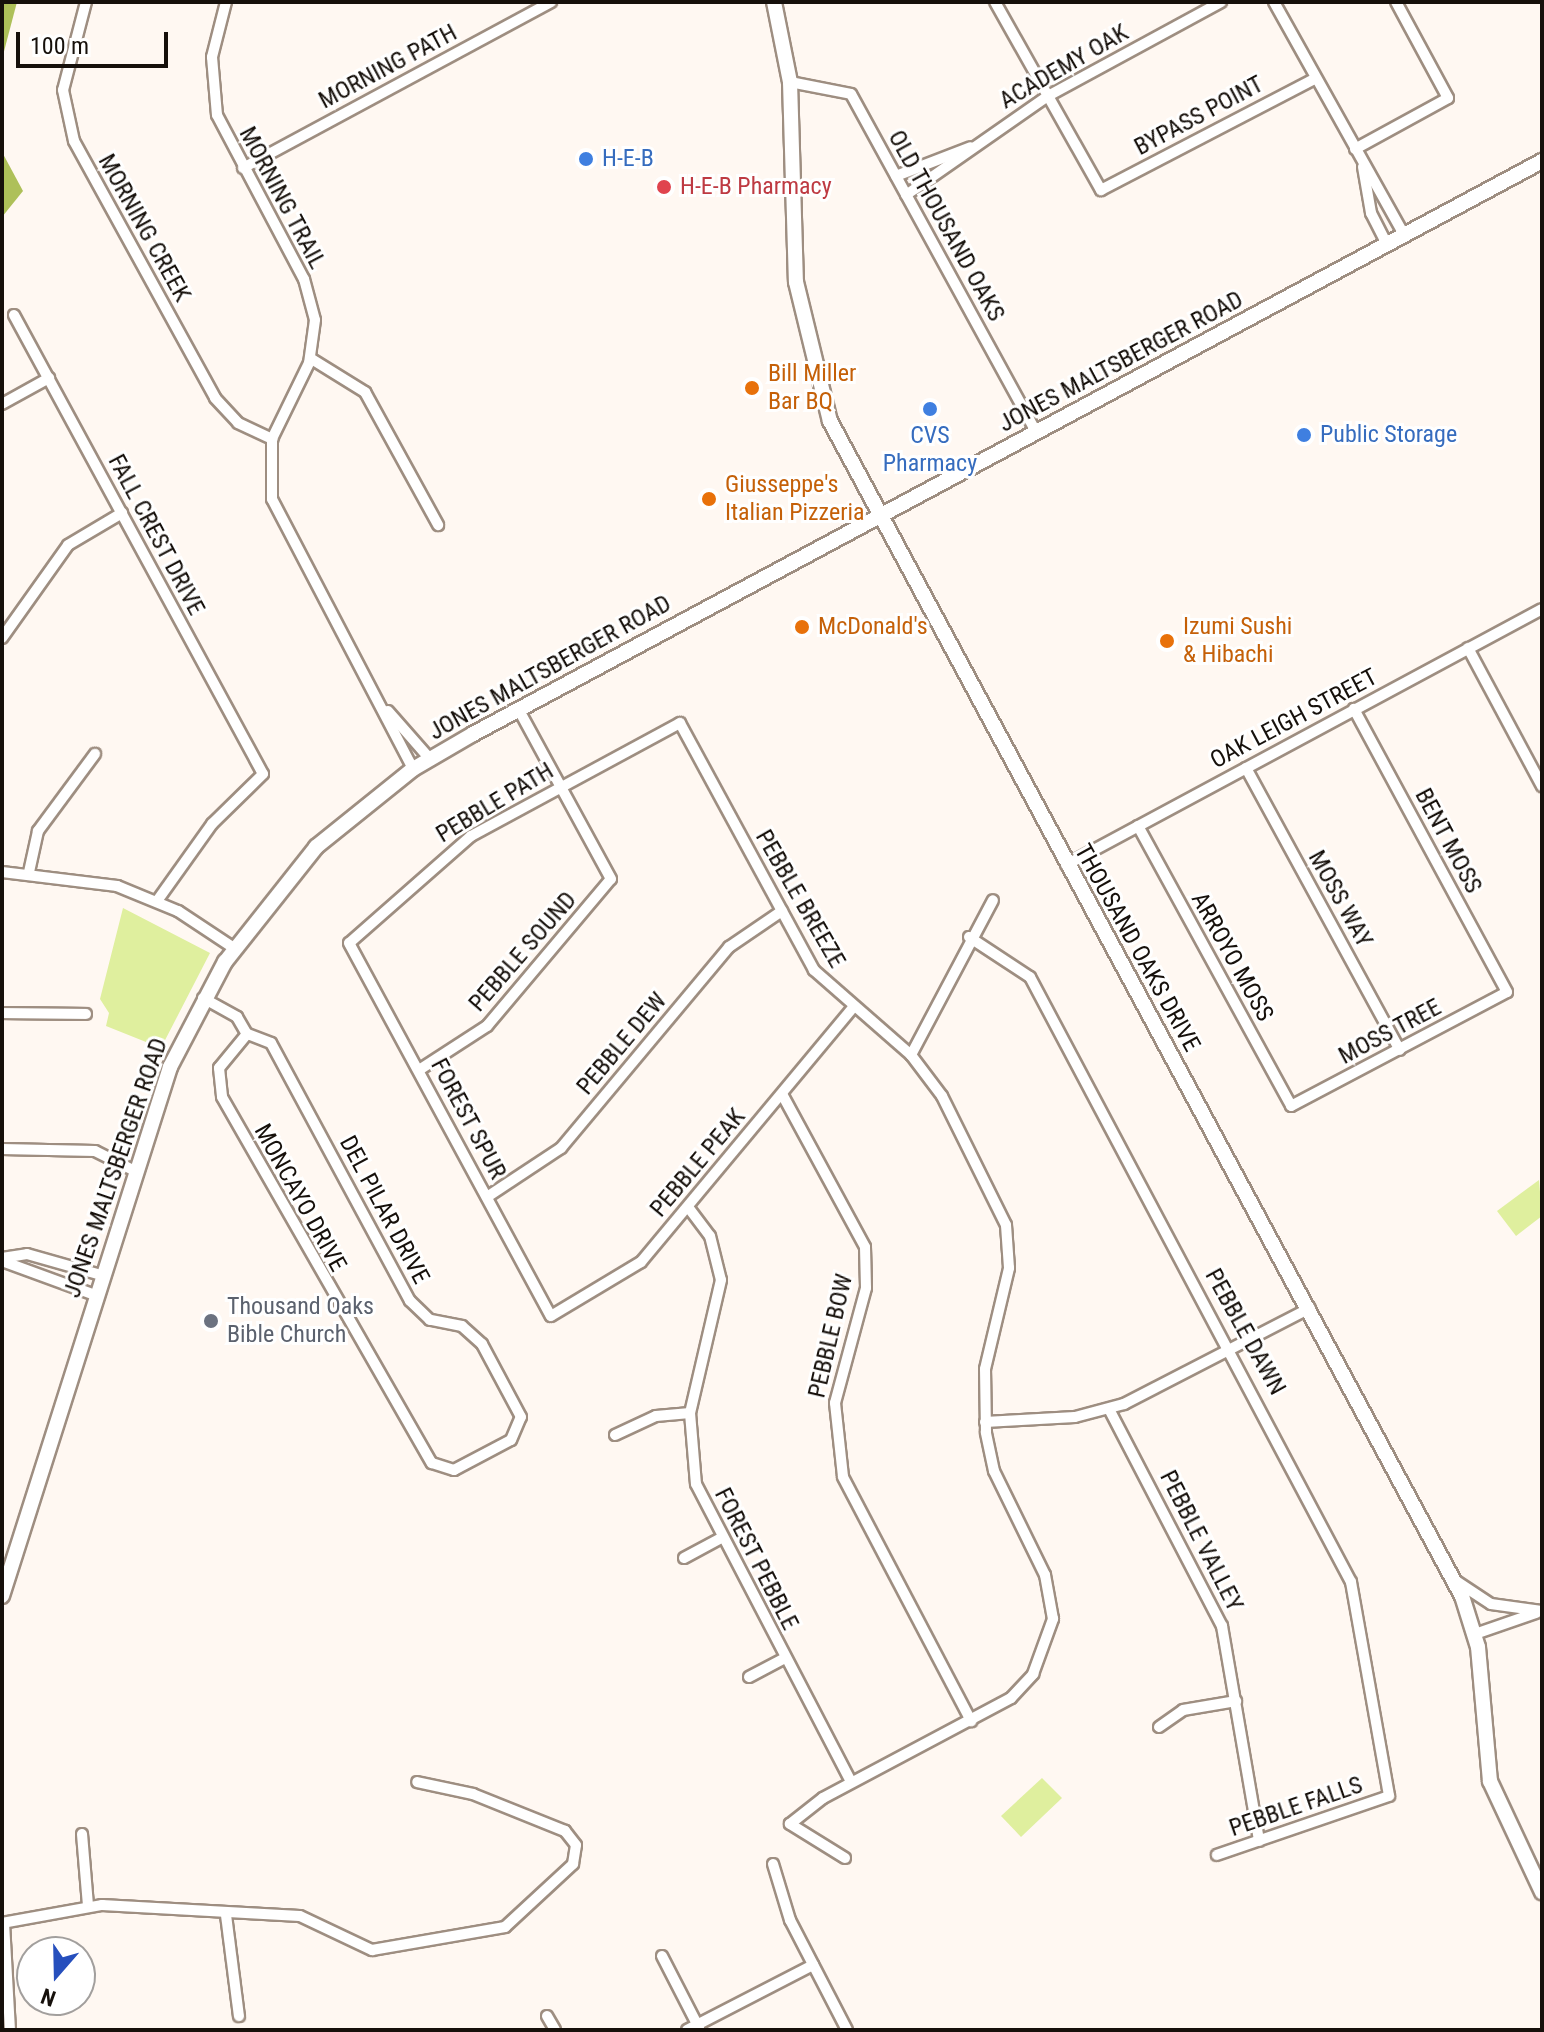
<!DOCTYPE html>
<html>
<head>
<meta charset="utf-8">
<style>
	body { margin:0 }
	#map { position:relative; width:1544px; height:2032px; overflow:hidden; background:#fff8f2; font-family:"Roboto Condensed",sans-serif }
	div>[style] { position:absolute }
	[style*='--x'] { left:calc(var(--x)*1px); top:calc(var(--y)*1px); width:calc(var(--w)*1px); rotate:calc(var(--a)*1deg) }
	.green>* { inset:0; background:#dfef9e }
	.forest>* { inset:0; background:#aec059 }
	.roads { filter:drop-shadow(2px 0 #9e8e81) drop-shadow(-2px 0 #9e8e81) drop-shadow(0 2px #9e8e81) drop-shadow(0 -2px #9e8e81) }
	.minor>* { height:10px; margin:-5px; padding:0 5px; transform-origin:5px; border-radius:5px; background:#fff }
	.major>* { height:14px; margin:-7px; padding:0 7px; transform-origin:7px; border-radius:7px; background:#fff }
	.dots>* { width:22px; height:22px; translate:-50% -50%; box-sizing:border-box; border:4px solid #fff; border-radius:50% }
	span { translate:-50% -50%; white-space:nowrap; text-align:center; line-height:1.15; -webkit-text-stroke:6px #fff; paint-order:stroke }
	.street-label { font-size:24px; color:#16100b }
	.shop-label { font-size:24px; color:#366cbe }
	.left { translate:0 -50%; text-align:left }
	.health-label { font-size:24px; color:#be3a42 }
	.food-label { font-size:24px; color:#c56008 }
	.worship-label { font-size:24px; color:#5b616d }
	.frame { position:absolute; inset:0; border:4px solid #16100b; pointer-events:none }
	.north { position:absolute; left:16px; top:1936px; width:80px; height:80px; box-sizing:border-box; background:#fff; border:2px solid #a29f9d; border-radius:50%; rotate:200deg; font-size:22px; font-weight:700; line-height:32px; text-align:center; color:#16100b }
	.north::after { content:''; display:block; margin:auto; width:28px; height:36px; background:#264fbd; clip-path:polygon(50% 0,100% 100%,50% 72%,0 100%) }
	.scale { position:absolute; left:16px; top:32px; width:152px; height:36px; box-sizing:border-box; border:4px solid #16100b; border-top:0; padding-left:10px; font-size:24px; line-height:28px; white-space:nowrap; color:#16100b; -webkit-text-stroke:6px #fff; paint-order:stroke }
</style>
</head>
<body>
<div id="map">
	<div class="green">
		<i style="clip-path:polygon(123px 908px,210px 953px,161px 1048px,106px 1026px,109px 1013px,100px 999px)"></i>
		<i style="clip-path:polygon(1539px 1180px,1542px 1216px,1516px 1236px,1497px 1211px)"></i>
		<i style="clip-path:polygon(1042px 1778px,1062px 1798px,1021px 1837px,1001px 1816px)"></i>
	</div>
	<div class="forest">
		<i style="clip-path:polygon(2px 2px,17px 2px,2px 59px)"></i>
		<i style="clip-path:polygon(2px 152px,23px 191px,2px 217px)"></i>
	</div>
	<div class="roads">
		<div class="minor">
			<i style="--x:86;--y:2;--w:91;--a:104.6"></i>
			<i style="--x:63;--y:90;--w:52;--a:77.8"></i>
			<i style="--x:74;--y:141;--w:293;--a:61.2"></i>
			<i style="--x:215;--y:398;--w:34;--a:47"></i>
			<i style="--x:238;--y:423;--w:38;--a:25"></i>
			<i style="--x:226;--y:2;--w:57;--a:104.3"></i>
			<i style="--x:212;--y:57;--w:58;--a:85.1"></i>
			<i style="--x:217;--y:115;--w:186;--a:62.1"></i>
			<i style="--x:304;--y:279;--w:42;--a:75"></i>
			<i style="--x:315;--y:320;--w:43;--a:97.9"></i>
			<i style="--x:309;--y:363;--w:85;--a:116"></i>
			<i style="--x:272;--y:439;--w:60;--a:90"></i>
			<i style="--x:272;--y:499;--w:305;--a:62.4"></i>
			<i style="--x:995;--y:2;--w:216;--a:60.6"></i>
			<i style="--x:1101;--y:190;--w:242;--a:-27.5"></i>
			<i style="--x:1274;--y:2;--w:267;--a:60.8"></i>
			<i style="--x:790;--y:82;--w:62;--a:11.1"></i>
			<i style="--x:851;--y:94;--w:385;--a:61.3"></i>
			<i style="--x:1355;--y:149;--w:106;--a:-28.7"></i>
			<i style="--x:1448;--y:98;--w:109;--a:-118.4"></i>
			<i style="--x:1363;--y:167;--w:47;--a:80.1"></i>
			<i style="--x:1371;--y:213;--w:35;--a:63"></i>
			<i style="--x:243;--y:168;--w:350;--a:-28.3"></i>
			<i style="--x:896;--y:176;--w:80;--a:-21.1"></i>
			<i style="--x:906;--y:195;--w:173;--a:-34.9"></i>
			<i style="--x:1048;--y:96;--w:197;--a:-28.5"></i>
			<i style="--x:14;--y:315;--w:522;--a:61.52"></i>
			<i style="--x:263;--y:774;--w:71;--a:135.6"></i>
			<i style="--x:212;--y:824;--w:95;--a:125.5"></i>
			<i style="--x:310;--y:358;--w:65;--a:31.7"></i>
			<i style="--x:365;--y:392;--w:152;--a:61.2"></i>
			<i style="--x:2;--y:404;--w:54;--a:-29"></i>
			<i style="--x:2;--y:638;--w:114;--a:-54.6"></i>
			<i style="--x:68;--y:545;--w:63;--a:-30.7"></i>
			<i style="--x:1468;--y:648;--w:157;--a:61.8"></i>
			<i style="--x:388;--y:711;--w:64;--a:48.8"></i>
			<i style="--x:1246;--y:768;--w:321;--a:61.4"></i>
			<i style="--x:1138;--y:826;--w:319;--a:61.3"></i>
			<i style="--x:1291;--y:1106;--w:244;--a:-27.8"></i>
			<i style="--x:1507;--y:992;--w:322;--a:-118.4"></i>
			<i style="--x:1066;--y:865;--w:540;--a:-28.27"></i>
			<i style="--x:2;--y:872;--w:116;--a:6.9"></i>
			<i style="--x:117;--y:886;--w:66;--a:22.3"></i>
			<i style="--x:178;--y:911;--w:67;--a:33.5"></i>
			<i style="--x:29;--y:872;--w:42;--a:-77.6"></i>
			<i style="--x:38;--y:831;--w:96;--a:-53.5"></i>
			<i style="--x:969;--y:937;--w:73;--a:33.3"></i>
			<i style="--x:1030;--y:977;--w:685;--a:62.05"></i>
			<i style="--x:1351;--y:1582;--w:217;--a:79.9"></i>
			<i style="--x:1389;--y:1796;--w:182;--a:161.1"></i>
			<i style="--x:203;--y:998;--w:39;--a:29"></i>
			<i style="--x:237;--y:1017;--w:20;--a:60"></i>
			<i style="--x:247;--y:1034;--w:44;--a:129.5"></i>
			<i style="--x:219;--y:1068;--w:29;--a:84"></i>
			<i style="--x:222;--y:1097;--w:422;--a:60.2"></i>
			<i style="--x:432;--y:1463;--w:23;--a:18"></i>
			<i style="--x:454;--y:1470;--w:64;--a:-27.8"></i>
			<i style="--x:511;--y:1440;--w:25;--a:-67"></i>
			<i style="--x:521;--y:1417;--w:83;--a:-118.1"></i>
			<i style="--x:482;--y:1344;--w:27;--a:-138"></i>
			<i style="--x:462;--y:1326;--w:33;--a:-169"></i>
			<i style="--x:430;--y:1320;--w:28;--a:-136"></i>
			<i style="--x:410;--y:1301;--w:293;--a:-118.3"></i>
			<i style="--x:271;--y:1043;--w:26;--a:-159"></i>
			<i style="--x:2;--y:1013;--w:84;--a:0.7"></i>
			<i style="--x:911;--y:1055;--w:175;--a:-62.1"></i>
			<i style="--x:419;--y:1070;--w:81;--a:-32.9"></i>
			<i style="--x:487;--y:1026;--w:192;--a:-49.9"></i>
			<i style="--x:611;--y:879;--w:192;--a:-118.6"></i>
			<i style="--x:782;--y:1094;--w:174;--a:61.5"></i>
			<i style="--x:865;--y:1247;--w:41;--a:88.6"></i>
			<i style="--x:866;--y:1288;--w:119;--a:105.1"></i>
			<i style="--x:835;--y:1403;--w:74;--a:83.8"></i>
			<i style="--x:843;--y:1477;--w:276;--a:62.3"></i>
			<i style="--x:2;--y:1149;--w:93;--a:1.2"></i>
			<i style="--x:95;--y:1151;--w:45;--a:26.6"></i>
			<i style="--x:487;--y:1197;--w:89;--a:-33.5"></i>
			<i style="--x:561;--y:1148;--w:262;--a:-50.1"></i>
			<i style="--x:729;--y:947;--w:64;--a:-34.2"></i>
			<i style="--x:688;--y:1207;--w:36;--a:53"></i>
			<i style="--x:710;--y:1236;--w:45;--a:76"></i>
			<i style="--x:721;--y:1280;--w:137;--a:103.1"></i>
			<i style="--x:690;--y:1413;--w:71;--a:85.2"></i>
			<i style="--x:696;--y:1484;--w:336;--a:62.5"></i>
			<i style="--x:2;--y:1258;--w:25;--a:-9"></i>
			<i style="--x:27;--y:1254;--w:77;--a:15.8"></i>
			<i style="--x:2;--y:1261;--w:99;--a:20.1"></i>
			<i style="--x:1109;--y:1409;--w:245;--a:62.5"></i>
			<i style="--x:1222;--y:1626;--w:218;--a:80.2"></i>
			<i style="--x:985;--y:1422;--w:90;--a:-3.2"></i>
			<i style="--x:1075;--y:1417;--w:51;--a:-14.9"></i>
			<i style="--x:1124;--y:1404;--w:209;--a:-27.3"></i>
			<i style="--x:615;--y:1435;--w:45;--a:-24.9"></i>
			<i style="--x:656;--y:1416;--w:34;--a:-5"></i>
			<i style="--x:684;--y:1558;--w:42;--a:-28.4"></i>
			<i style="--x:1456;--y:1581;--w:42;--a:33.3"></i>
			<i style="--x:1491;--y:1604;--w:51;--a:7.8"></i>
			<i style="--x:1475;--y:1634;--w:65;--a:-19"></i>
			<i style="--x:749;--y:1677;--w:41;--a:-27.8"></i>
			<i style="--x:1159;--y:1727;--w:29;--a:-35"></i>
			<i style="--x:1183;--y:1710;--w:54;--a:-9.6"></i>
			<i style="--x:82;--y:1834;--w:71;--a:85.2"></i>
			<i style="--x:845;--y:1858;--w:65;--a:-148.3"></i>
			<i style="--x:790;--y:1824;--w:42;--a:-38.2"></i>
			<i style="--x:823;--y:1798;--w:213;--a:-28"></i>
			<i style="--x:1011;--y:1698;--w:33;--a:-47"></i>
			<i style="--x:1033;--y:1674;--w:59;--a:-70"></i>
			<i style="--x:1053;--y:1619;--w:45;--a:-100.3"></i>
			<i style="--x:1045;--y:1575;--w:116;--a:-116.1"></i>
			<i style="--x:994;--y:1471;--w:40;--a:-102"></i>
			<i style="--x:986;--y:1432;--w:63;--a:-90.9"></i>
			<i style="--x:985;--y:1369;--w:104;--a:-76.6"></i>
			<i style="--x:1009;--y:1268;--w:43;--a:-94"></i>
			<i style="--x:1006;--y:1225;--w:144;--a:-116.4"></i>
			<i style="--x:942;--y:1096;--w:51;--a:-127.1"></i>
			<i style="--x:911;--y:1055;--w:129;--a:-138.8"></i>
			<i style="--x:814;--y:970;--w:281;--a:-118.5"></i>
			<i style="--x:680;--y:723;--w:238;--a:151.6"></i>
			<i style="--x:471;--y:836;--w:162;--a:138.7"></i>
			<i style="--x:349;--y:943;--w:424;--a:61.6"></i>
			<i style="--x:551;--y:1316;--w:105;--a:-31"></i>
			<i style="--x:641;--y:1262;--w:329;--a:-50.2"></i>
			<i style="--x:773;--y:1864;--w:59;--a:73.1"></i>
			<i style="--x:790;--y:1920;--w:124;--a:62.6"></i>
			<i style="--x:226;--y:1915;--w:102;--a:82.7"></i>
			<i style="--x:2;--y:1923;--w:102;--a:-10.2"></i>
			<i style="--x:102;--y:1905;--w:198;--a:3.2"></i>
			<i style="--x:300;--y:1916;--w:80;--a:25.3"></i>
			<i style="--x:372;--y:1950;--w:135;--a:-9.8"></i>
			<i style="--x:505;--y:1927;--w:93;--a:-42.8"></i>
			<i style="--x:573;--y:1864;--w:19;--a:-81"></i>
			<i style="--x:576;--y:1845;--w:18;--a:-128"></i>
			<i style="--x:565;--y:1831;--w:99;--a:-158.1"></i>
			<i style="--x:473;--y:1794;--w:57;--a:-167.9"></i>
			<i style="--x:4;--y:1923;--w:107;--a:86.8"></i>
			<i style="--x:662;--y:1956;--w:81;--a:62.8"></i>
			<i style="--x:547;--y:2016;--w:16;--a:60"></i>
			<i style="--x:687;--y:2030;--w:142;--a:-27.3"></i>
		</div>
		<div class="major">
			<i style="--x:774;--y:2;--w:82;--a:78.7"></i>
			<i style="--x:790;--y:82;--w:200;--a:88.3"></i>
			<i style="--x:796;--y:282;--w:143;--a:76.3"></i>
			<i style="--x:830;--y:421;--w:1334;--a:61.73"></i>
			<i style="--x:1462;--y:1596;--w:53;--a:72.6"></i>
			<i style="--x:1478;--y:1647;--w:135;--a:84.9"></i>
			<i style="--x:1490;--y:1781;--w:123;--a:64.9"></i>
			<i style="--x:2;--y:1596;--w:555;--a:-72.38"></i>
			<i style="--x:170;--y:1067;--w:119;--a:-62.4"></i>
			<i style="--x:225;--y:962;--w:147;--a:-51.6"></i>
			<i style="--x:316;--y:847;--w:124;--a:-38.8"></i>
			<i style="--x:413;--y:769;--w:69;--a:-30.3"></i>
			<i style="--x:473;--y:734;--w:1213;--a:-28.19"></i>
		</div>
	</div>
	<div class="dots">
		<i style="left:586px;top:159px;background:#3f7fe0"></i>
		<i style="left:664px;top:187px;background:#e0444e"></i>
		<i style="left:752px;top:388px;background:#e8710a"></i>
		<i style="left:930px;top:409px;background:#3f7fe0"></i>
		<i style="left:1304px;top:435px;background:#3f7fe0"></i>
		<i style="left:709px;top:499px;background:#e8710a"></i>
		<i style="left:802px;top:627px;background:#e8710a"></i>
		<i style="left:1167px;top:641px;background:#e8710a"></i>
		<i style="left:211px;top:1321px;background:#6b7280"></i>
	</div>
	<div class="street-label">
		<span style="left:388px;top:67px;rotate:-28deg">MORNING PATH</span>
		<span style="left:1064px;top:67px;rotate:-30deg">ACADEMY OAK</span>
		<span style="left:1199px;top:116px;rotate:-28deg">BYPASS POINT</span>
		<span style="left:282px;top:198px;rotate:62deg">MORNING TRAIL</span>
		<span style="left:946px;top:226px;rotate:61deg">OLD THOUSAND OAKS</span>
		<span style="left:144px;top:228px;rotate:61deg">MORNING CREEK</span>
		<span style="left:1121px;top:362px;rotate:-28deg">JONES MALTSBERGER ROAD</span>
		<span style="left:156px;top:535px;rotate:62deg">FALL CREST DRIVE</span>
		<span style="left:550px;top:668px;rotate:-29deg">JONES MALTSBERGER ROAD</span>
		<span style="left:1294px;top:719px;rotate:-28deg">OAK LEIGH STREET</span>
		<span style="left:495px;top:803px;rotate:-31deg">PEBBLE PATH</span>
		<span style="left:1448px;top:841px;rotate:62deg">BENT MOSS</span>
		<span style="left:800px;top:899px;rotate:60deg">PEBBLE BREEZE</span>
		<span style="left:1340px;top:899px;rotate:61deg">MOSS WAY</span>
		<span style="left:1137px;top:948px;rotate:61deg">THOUSAND OAKS DRIVE</span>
		<span style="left:523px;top:952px;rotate:-49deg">PEBBLE SOUND</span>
		<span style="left:1232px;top:957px;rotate:61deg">ARROYO MOSS</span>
		<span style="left:1390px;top:1032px;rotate:-28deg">MOSS TREE</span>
		<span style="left:622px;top:1044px;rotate:-50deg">PEBBLE DEW</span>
		<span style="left:468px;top:1119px;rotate:62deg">FOREST SPUR</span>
		<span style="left:698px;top:1163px;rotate:-50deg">PEBBLE PEAK</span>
		<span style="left:116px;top:1168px;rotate:-71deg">JONES MALTSBERGER ROAD</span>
		<span style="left:300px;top:1198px;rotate:61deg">MONCAYO DRIVE</span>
		<span style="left:384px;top:1210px;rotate:62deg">DEL PILAR DRIVE</span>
		<span style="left:1245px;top:1332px;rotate:61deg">PEBBLE DAWN</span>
		<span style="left:831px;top:1336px;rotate:-77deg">PEBBLE BOW</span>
		<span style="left:1201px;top:1541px;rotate:63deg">PEBBLE VALLEY</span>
		<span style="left:756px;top:1559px;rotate:63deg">FOREST PEBBLE</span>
		<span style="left:1296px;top:1807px;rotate:-19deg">PEBBLE FALLS</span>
	</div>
	<div class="shop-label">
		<span class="left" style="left:602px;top:159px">H-E-B</span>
		<span class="left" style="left:1320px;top:435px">Public Storage</span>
		<span style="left:930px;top:450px">CVS<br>Pharmacy</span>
	</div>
	<div class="health-label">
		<span class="left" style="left:680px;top:187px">H-E-B Pharmacy</span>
	</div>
	<div class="food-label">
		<span class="left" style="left:768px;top:388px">Bill Miller<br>Bar BQ</span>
		<span class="left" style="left:725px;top:499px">Giusseppe's<br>Italian Pizzeria</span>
		<span class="left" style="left:818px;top:627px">McDonald's</span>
		<span class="left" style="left:1183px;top:641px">Izumi Sushi<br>&amp; Hibachi</span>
	</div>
	<div class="worship-label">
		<span class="left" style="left:227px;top:1321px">Thousand Oaks<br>Bible Church</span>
	</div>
	<div class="frame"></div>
	<div class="north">N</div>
	<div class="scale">100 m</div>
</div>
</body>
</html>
